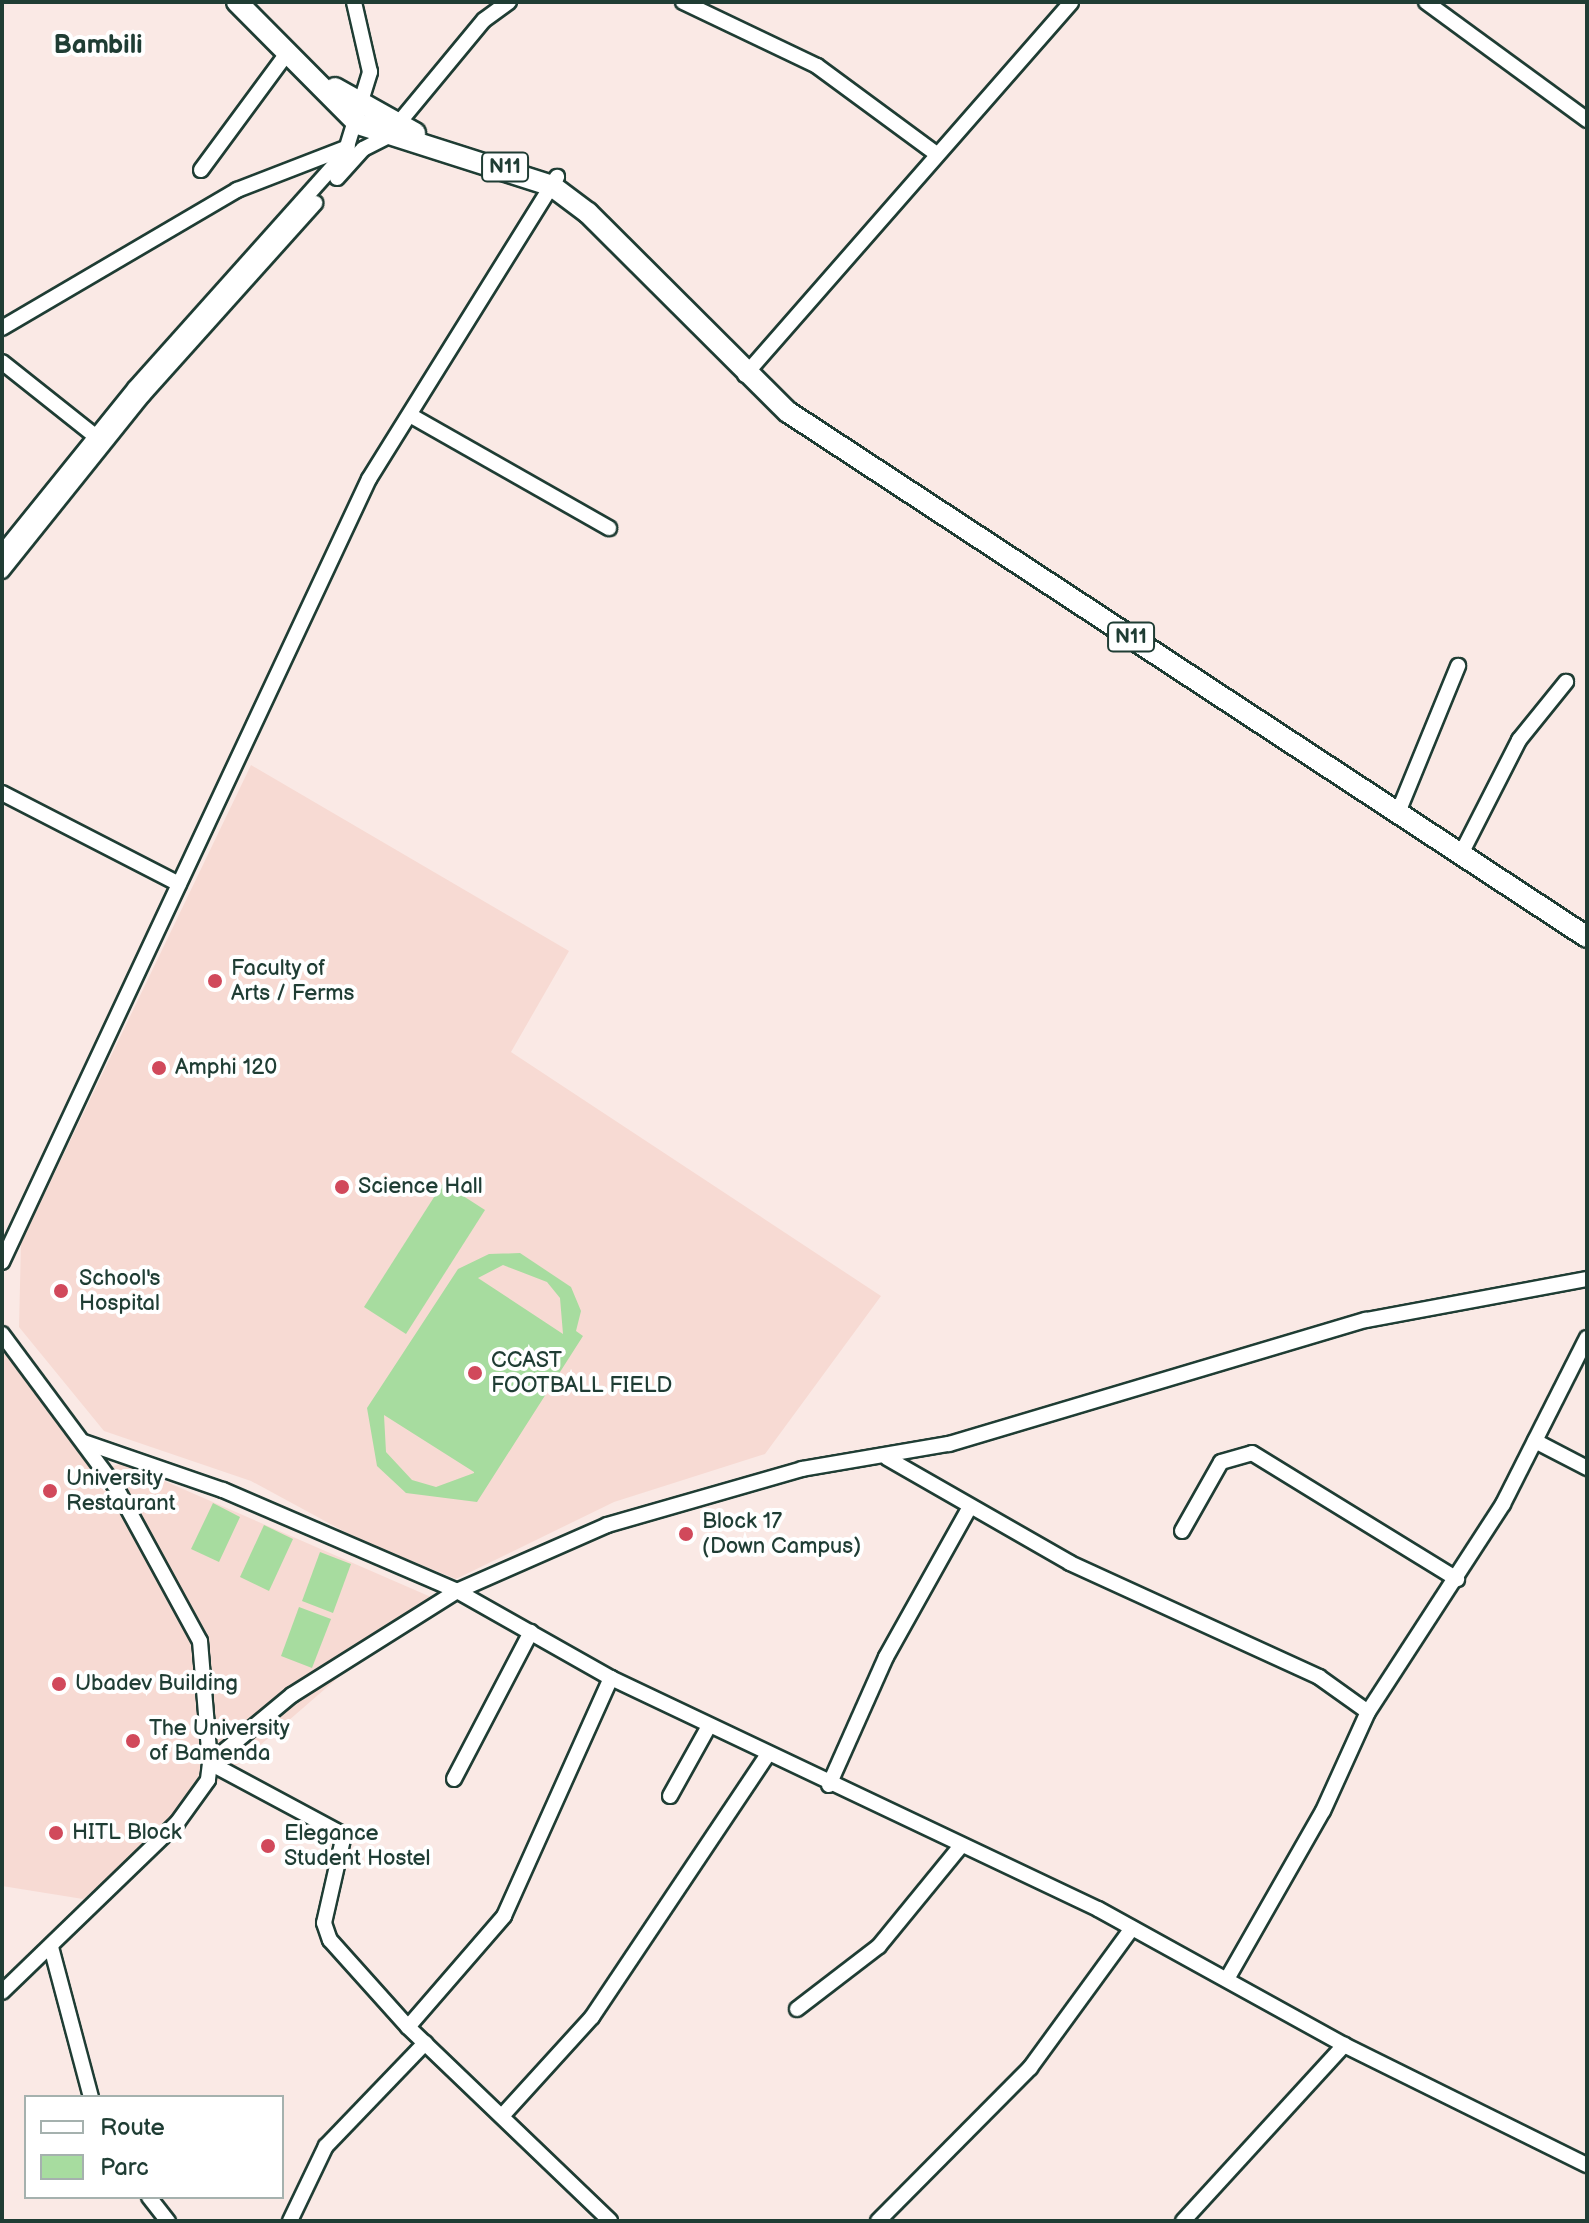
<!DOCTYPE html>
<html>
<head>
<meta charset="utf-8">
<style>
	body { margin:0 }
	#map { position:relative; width:1589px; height:2223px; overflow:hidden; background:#fae9e5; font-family:"Balsamiq Sans",sans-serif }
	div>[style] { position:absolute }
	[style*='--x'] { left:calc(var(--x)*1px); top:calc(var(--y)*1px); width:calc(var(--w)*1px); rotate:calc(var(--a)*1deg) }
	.built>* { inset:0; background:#f7dad3 }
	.green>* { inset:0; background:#a7dc9f }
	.roads { filter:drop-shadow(2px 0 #1f3d34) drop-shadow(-2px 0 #1f3d34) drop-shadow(0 2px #1f3d34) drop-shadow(0 -2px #1f3d34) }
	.minor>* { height:14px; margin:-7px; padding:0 7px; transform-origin:7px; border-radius:7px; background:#fff }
	.highway>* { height:20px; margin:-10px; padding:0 10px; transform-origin:10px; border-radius:10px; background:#fff }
	.dots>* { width:22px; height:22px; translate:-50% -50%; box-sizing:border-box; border:4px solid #fff; border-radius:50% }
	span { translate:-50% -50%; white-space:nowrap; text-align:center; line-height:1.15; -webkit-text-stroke:8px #fff; paint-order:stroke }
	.shield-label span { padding:2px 6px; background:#fff; border:2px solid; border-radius:6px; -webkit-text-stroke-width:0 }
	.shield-label { font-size:20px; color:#1f3d34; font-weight:700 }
	.poi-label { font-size:22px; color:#1f3d34 }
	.left { translate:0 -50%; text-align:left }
	.quarter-label { font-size:26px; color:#1f3d34; font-weight:700 }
	.frame { position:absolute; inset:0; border:4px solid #1f3d34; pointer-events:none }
	.legend { position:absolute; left:24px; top:2095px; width:260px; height:104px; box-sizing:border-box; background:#fff; border:2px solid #a5b1ae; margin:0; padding:10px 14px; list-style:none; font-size:24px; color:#1f3d34 }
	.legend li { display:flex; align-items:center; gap:16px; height:40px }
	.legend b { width:40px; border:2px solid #a5b1ae }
</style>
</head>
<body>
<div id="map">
	<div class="built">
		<i style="clip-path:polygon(251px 765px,569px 951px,511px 1052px,881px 1296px,765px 1454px,614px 1502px,456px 1579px,360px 1540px,251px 1481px,104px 1431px,19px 1327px,21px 1243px)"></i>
		<i style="clip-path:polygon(2px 1336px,96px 1472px,123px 1463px,431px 1597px,83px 1899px,2px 1886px)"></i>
	</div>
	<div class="green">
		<i style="clip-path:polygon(443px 1183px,485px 1210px,406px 1334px,364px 1307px)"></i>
		<i style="clip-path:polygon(evenodd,520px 1253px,571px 1287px,581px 1311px,576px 1331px,583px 1336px,477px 1502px,406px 1493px,377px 1466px,367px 1408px,458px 1269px,489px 1254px,520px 1253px,503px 1265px,547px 1282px,560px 1298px,563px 1334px,478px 1278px,503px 1265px,520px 1253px,384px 1415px,474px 1472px,474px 1473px,436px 1487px,412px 1480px,386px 1452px,384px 1415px)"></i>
		<i style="clip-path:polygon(213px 1503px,240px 1517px,219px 1562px,191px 1549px)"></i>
		<i style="clip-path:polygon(264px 1525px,293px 1539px,269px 1591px,240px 1577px)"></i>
		<i style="clip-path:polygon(320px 1552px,351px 1564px,333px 1613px,302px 1601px)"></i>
		<i style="clip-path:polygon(299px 1607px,331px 1619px,312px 1668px,281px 1656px)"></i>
	</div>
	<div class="roads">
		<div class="minor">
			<i style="--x:683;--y:2;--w:148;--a:25.5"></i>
			<i style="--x:817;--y:66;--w:147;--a:36.4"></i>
			<i style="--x:1426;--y:2;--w:200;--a:36.2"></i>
			<i style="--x:397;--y:125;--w:136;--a:-50.4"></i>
			<i style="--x:484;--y:20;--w:31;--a:-36"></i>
			<i style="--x:201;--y:170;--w:147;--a:-53.6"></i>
			<i style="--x:337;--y:178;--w:39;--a:-48"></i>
			<i style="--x:363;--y:149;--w:36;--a:-27"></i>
			<i style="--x:2;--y:328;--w:273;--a:-30.4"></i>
			<i style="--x:237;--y:190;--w:119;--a:-21.2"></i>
			<i style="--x:2;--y:362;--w:119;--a:38.5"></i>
			<i style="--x:745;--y:375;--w:495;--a:-48.8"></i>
			<i style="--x:410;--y:415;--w:229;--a:29.6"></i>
			<i style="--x:2;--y:553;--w:212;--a:-51.1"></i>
			<i style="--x:135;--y:388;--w:315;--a:-48.2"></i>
			<i style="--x:345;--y:153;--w:85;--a:-72.8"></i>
			<i style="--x:370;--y:72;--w:72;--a:-102.9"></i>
			<i style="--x:2;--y:571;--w:226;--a:-51.3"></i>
			<i style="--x:143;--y:395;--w:258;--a:-48.1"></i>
			<i style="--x:2;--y:793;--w:199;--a:27.2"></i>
			<i style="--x:1399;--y:810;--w:156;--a:-67.7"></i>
			<i style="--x:1462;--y:852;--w:126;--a:-63"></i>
			<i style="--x:1519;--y:740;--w:75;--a:-51"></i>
			<i style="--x:2;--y:1262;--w:865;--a:-64.89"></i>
			<i style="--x:369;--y:479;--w:356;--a:-58.1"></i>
			<i style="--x:2;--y:1334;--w:193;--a:53.4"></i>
			<i style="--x:117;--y:1489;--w:173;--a:61.4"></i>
			<i style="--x:200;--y:1641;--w:122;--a:85.3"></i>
			<i style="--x:210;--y:1763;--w:17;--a:97"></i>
			<i style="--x:208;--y:1780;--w:53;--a:125.8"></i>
			<i style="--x:177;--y:1823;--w:243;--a:136"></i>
			<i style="--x:1535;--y:1441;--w:59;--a:27.4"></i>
			<i style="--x:84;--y:1442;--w:147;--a:19.1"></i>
			<i style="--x:223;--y:1490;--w:255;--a:23.3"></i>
			<i style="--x:457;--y:1591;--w:177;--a:29.5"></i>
			<i style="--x:611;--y:1678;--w:539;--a:25.38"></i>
			<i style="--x:1098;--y:1909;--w:281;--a:28.9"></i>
			<i style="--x:1344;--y:2045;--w:271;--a:26.3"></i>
			<i style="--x:887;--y:1458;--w:211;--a:29.8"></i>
			<i style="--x:1070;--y:1563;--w:274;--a:24.6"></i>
			<i style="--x:1319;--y:1677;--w:60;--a:35.5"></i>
			<i style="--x:1182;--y:1531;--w:79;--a:-60.5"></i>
			<i style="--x:1221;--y:1462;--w:32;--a:-16"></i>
			<i style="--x:1252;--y:1453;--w:241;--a:31.6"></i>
			<i style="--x:210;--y:1763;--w:107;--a:-39.7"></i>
			<i style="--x:292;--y:1695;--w:195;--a:-32.2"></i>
			<i style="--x:457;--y:1591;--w:164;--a:-23.7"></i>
			<i style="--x:607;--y:1525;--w:203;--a:-16"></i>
			<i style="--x:802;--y:1469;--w:149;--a:-9.7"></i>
			<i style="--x:949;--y:1444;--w:435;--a:-16.6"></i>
			<i style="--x:1366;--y:1320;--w:225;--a:-10.5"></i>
			<i style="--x:210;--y:1763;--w:152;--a:28.2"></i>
			<i style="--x:344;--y:1835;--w:90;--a:102.8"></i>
			<i style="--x:324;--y:1923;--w:18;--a:71"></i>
			<i style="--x:330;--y:1940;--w:117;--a:48.1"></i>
			<i style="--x:408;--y:2027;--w:280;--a:43.8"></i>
			<i style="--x:454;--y:1779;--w:166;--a:-62.4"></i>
			<i style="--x:829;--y:1785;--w:140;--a:-66"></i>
			<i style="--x:886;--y:1657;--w:172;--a:-60.8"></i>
			<i style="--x:670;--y:1796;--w:80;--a:-60.9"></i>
			<i style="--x:51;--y:1947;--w:155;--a:75.1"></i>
			<i style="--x:1227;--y:1979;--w:193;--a:-60.3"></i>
			<i style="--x:1323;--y:1811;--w:109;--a:-65.6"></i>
			<i style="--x:1368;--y:1712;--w:248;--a:-57"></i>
			<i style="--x:1503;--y:1504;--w:186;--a:-63.2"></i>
			<i style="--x:797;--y:2009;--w:103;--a:-37.5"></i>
			<i style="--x:879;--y:1946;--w:128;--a:-50.7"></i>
			<i style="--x:408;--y:2027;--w:147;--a:-49.1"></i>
			<i style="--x:504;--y:1916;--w:261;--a:-65.8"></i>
			<i style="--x:502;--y:2116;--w:134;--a:-47.7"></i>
			<i style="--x:592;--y:2017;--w:316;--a:-56.2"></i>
			<i style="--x:149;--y:2197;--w:31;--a:52"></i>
			<i style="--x:290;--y:2221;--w:83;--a:-64.4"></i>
			<i style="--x:326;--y:2146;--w:143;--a:-46.1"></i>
			<i style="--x:878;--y:2221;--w:216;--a:-45.2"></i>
			<i style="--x:1030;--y:2068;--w:173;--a:-53.9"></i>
			<i style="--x:1183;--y:2221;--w:239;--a:-47.5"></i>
		</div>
		<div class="highway">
			<i style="--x:237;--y:2;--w:172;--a:45.2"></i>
			<i style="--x:358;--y:124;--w:204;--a:17.7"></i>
			<i style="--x:552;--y:186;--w:45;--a:36.9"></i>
			<i style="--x:588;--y:213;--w:282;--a:44.9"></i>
			<i style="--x:788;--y:412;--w:956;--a:33.31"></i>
			<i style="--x:335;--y:88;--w:92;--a:29.4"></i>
		</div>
	</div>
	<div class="dots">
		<i style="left:215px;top:981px;background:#d1495b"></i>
		<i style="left:159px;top:1068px;background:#d1495b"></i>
		<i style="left:342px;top:1187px;background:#d1495b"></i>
		<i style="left:61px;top:1291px;background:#d1495b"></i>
		<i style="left:475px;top:1373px;background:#d1495b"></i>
		<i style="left:50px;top:1491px;background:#d1495b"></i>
		<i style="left:686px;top:1534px;background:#d1495b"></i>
		<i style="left:59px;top:1684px;background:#d1495b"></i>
		<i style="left:133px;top:1741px;background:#d1495b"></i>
		<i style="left:56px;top:1833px;background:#d1495b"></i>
		<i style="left:268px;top:1846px;background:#d1495b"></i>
	</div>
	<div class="shield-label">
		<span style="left:505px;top:167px">N11</span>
		<span style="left:1131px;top:637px">N11</span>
	</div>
	<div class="poi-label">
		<span class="left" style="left:231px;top:981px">Faculty of<br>Arts / Ferms</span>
		<span class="left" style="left:175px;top:1068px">Amphi 120</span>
		<span class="left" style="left:358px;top:1187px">Science Hall</span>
		<span class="left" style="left:79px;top:1291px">School's<br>Hospital</span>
		<span class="left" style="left:491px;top:1373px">CCAST<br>FOOTBALL FIELD</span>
		<span class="left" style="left:66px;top:1491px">University<br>Restaurant</span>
		<span class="left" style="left:702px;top:1534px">Block 17<br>(Down Campus)</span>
		<span class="left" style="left:75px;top:1684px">Ubadev Building</span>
		<span class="left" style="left:149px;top:1741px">The University<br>of Bamenda</span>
		<span class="left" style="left:72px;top:1833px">HITL Block</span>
		<span class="left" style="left:284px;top:1846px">Elegance<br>Student Hostel</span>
	</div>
	<div class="quarter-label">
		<span style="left:98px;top:46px">Bambili</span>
	</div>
	<div class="frame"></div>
	<ul class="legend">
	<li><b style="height:10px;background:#fff"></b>Route</li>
	<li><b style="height:22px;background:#a7dc9f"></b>Parc</li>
	</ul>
</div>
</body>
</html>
